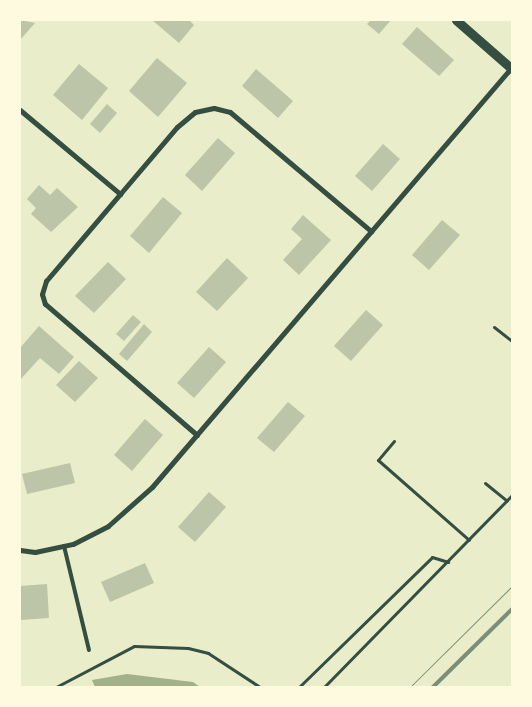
<!DOCTYPE html>
<html>
<head>
<meta charset="utf-8">
<style>
	body { margin:0 }
	#map { position:relative; width:532px; height:707px; overflow:hidden; background:#e9edc9; font-family:"Nunito Sans",sans-serif }
	div>[style] { position:absolute }
	[style*='--x'] { left:calc(var(--x)*1px); top:calc(var(--y)*1px); width:calc(var(--w)*1px); rotate:calc(var(--a)*1deg) }
	.water>* { inset:0; background:#a3b18a }
	.building>* { inset:0; background:#bcc5a7 }
	.path>* { height:3px; margin:-1.5px; padding:0 1.5px; transform-origin:1.5px; border-radius:1.5px; background:#344e41 }
	.service>* { height:4px; margin:-2px; padding:0 2px; transform-origin:2px; border-radius:2px; background:#344e41 }
	.minor>* { height:5px; margin:-2.5px; padding:0 2.5px; transform-origin:2.5px; border-radius:2.5px; background:#344e41 }
	.tertiary>* { height:9px; margin:-4.5px; padding:0 4.5px; transform-origin:4.5px; border-radius:4.5px; background:#344e41 }
	.tram>* { height:1px; margin:-0.5px; padding:0 0.5px; transform-origin:0.5px; border-radius:0.5px; background:#7c8e77 }
	.rail>* { height:4px; margin:-2px; padding:0 2px; transform-origin:2px; border-radius:2px; background:#7c8e77 }
	span { translate:-50% -50%; white-space:nowrap; text-align:center; line-height:1.15; -webkit-text-stroke:4px #fefae0; paint-order:stroke }
	.frame { position:absolute; inset:0; border:21px solid #fefae0; pointer-events:none }
</style>
</head>
<body>
<div id="map">
	<div class="water">
		<i style="clip-path:polygon(127px 674px,193px 682px,200px 687px,95px 687px,92px 680px)"></i>
	</div>
	<div class="building">
		<i style="clip-path:polygon(20px 20px,35px 23px,20px 40px)"></i>
		<i style="clip-path:polygon(152px 20px,189px 20px,194px 25px,179px 43px)"></i>
		<i style="clip-path:polygon(371px 20px,391px 20px,379px 34px,367px 24px)"></i>
		<i style="clip-path:polygon(417px 27px,454px 60px,439px 76px,402px 44px)"></i>
		<i style="clip-path:polygon(157px 58px,187px 83px,158px 117px,129px 91px)"></i>
		<i style="clip-path:polygon(79px 64px,108px 88px,82px 120px,53px 95px)"></i>
		<i style="clip-path:polygon(256px 69px,293px 101px,278px 118px,242px 86px)"></i>
		<i style="clip-path:polygon(107px 104px,117px 113px,100px 133px,90px 124px)"></i>
		<i style="clip-path:polygon(218px 138px,235px 153px,202px 191px,185px 175px)"></i>
		<i style="clip-path:polygon(383px 144px,400px 159px,372px 191px,355px 176px)"></i>
		<i style="clip-path:polygon(39px 185px,50px 195px,57px 188px,78px 207px,51px 232px,31px 214px,36px 208px,27px 199px)"></i>
		<i style="clip-path:polygon(163px 197px,182px 213px,149px 253px,130px 236px)"></i>
		<i style="clip-path:polygon(303px 215px,331px 240px,299px 275px,283px 260px,302px 239px,291px 229px)"></i>
		<i style="clip-path:polygon(442px 220px,460px 235px,429px 270px,412px 255px)"></i>
		<i style="clip-path:polygon(227px 258px,248px 278px,217px 311px,196px 292px)"></i>
		<i style="clip-path:polygon(108px 262px,126px 279px,94px 313px,75px 296px)"></i>
		<i style="clip-path:polygon(366px 310px,383px 325px,351px 361px,334px 346px)"></i>
		<i style="clip-path:polygon(133px 315px,141px 322px,124px 341px,116px 334px)"></i>
		<i style="clip-path:polygon(144px 324px,152px 332px,127px 361px,119px 354px)"></i>
		<i style="clip-path:polygon(39px 326px,74px 357px,59px 374px,40px 358px,20px 380px,20px 348px)"></i>
		<i style="clip-path:polygon(209px 347px,226px 362px,194px 398px,177px 383px)"></i>
		<i style="clip-path:polygon(79px 361px,98px 378px,75px 402px,56px 385px)"></i>
		<i style="clip-path:polygon(288px 402px,305px 416px,274px 452px,257px 438px)"></i>
		<i style="clip-path:polygon(145px 419px,163px 435px,132px 471px,114px 455px)"></i>
		<i style="clip-path:polygon(70px 463px,75px 483px,27px 494px,22px 474px)"></i>
		<i style="clip-path:polygon(209px 492px,226px 507px,195px 542px,178px 527px)"></i>
		<i style="clip-path:polygon(145px 563px,154px 583px,110px 602px,101px 582px)"></i>
		<i style="clip-path:polygon(47px 584px,49px 618px,20px 620px,20px 586px)"></i>
	</div>
	<div class="path">
		<i style="--x:494;--y:327;--w:23;--a:38"></i>
		<i style="--x:394;--y:441;--w:25;--a:130"></i>
		<i style="--x:378;--y:460;--w:121;--a:41.3"></i>
		<i style="--x:485;--y:483;--w:28;--a:39"></i>
		<i style="--x:56;--y:687;--w:88;--a:-27.7"></i>
		<i style="--x:134;--y:646;--w:54;--a:2.1"></i>
		<i style="--x:188;--y:648;--w:21;--a:14"></i>
		<i style="--x:208;--y:653;--w:62;--a:33.2"></i>
		<i style="--x:299;--y:687;--w:186;--a:-44.3"></i>
		<i style="--x:432;--y:557;--w:17;--a:17"></i>
		<i style="--x:324;--y:687;--w:269;--a:-45.6"></i>
	</div>
	<div class="service">
		<i style="--x:64;--y:546;--w:107;--a:76.5"></i>
	</div>
	<div class="minor">
		<i style="--x:20;--y:110;--w:131;--a:40"></i>
		<i style="--x:197;--y:435;--w:201;--a:-139.2"></i>
		<i style="--x:45;--y:304;--w:10;--a:-107"></i>
		<i style="--x:42;--y:294;--w:14;--a:-73"></i>
		<i style="--x:46;--y:281;--w:114;--a:-49.6"></i>
		<i style="--x:120;--y:194;--w:88;--a:-49.6"></i>
		<i style="--x:177;--y:127;--w:23;--a:-40"></i>
		<i style="--x:195;--y:112;--w:19;--a:-12"></i>
		<i style="--x:214;--y:108;--w:16;--a:14"></i>
		<i style="--x:230;--y:112;--w:185;--a:40.2"></i>
		<i style="--x:20;--y:550;--w:15;--a:8"></i>
		<i style="--x:35;--y:552;--w:39;--a:-12"></i>
		<i style="--x:73;--y:544;--w:39;--a:-27"></i>
		<i style="--x:108;--y:526;--w:59;--a:-41.6"></i>
		<i style="--x:152;--y:487;--w:552;--a:-49.41"></i>
	</div>
	<div class="tertiary">
		<i style="--x:456;--y:20;--w:74;--a:41.2"></i>
	</div>
	<div class="tram">
		<i style="--x:410;--y:687;--w:144;--a:-44.7"></i>
	</div>
	<div class="rail">
		<i style="--x:433;--y:687;--w:111;--a:-44.6"></i>
	</div>
	<div class="frame"></div>
</div>
</body>
</html>
